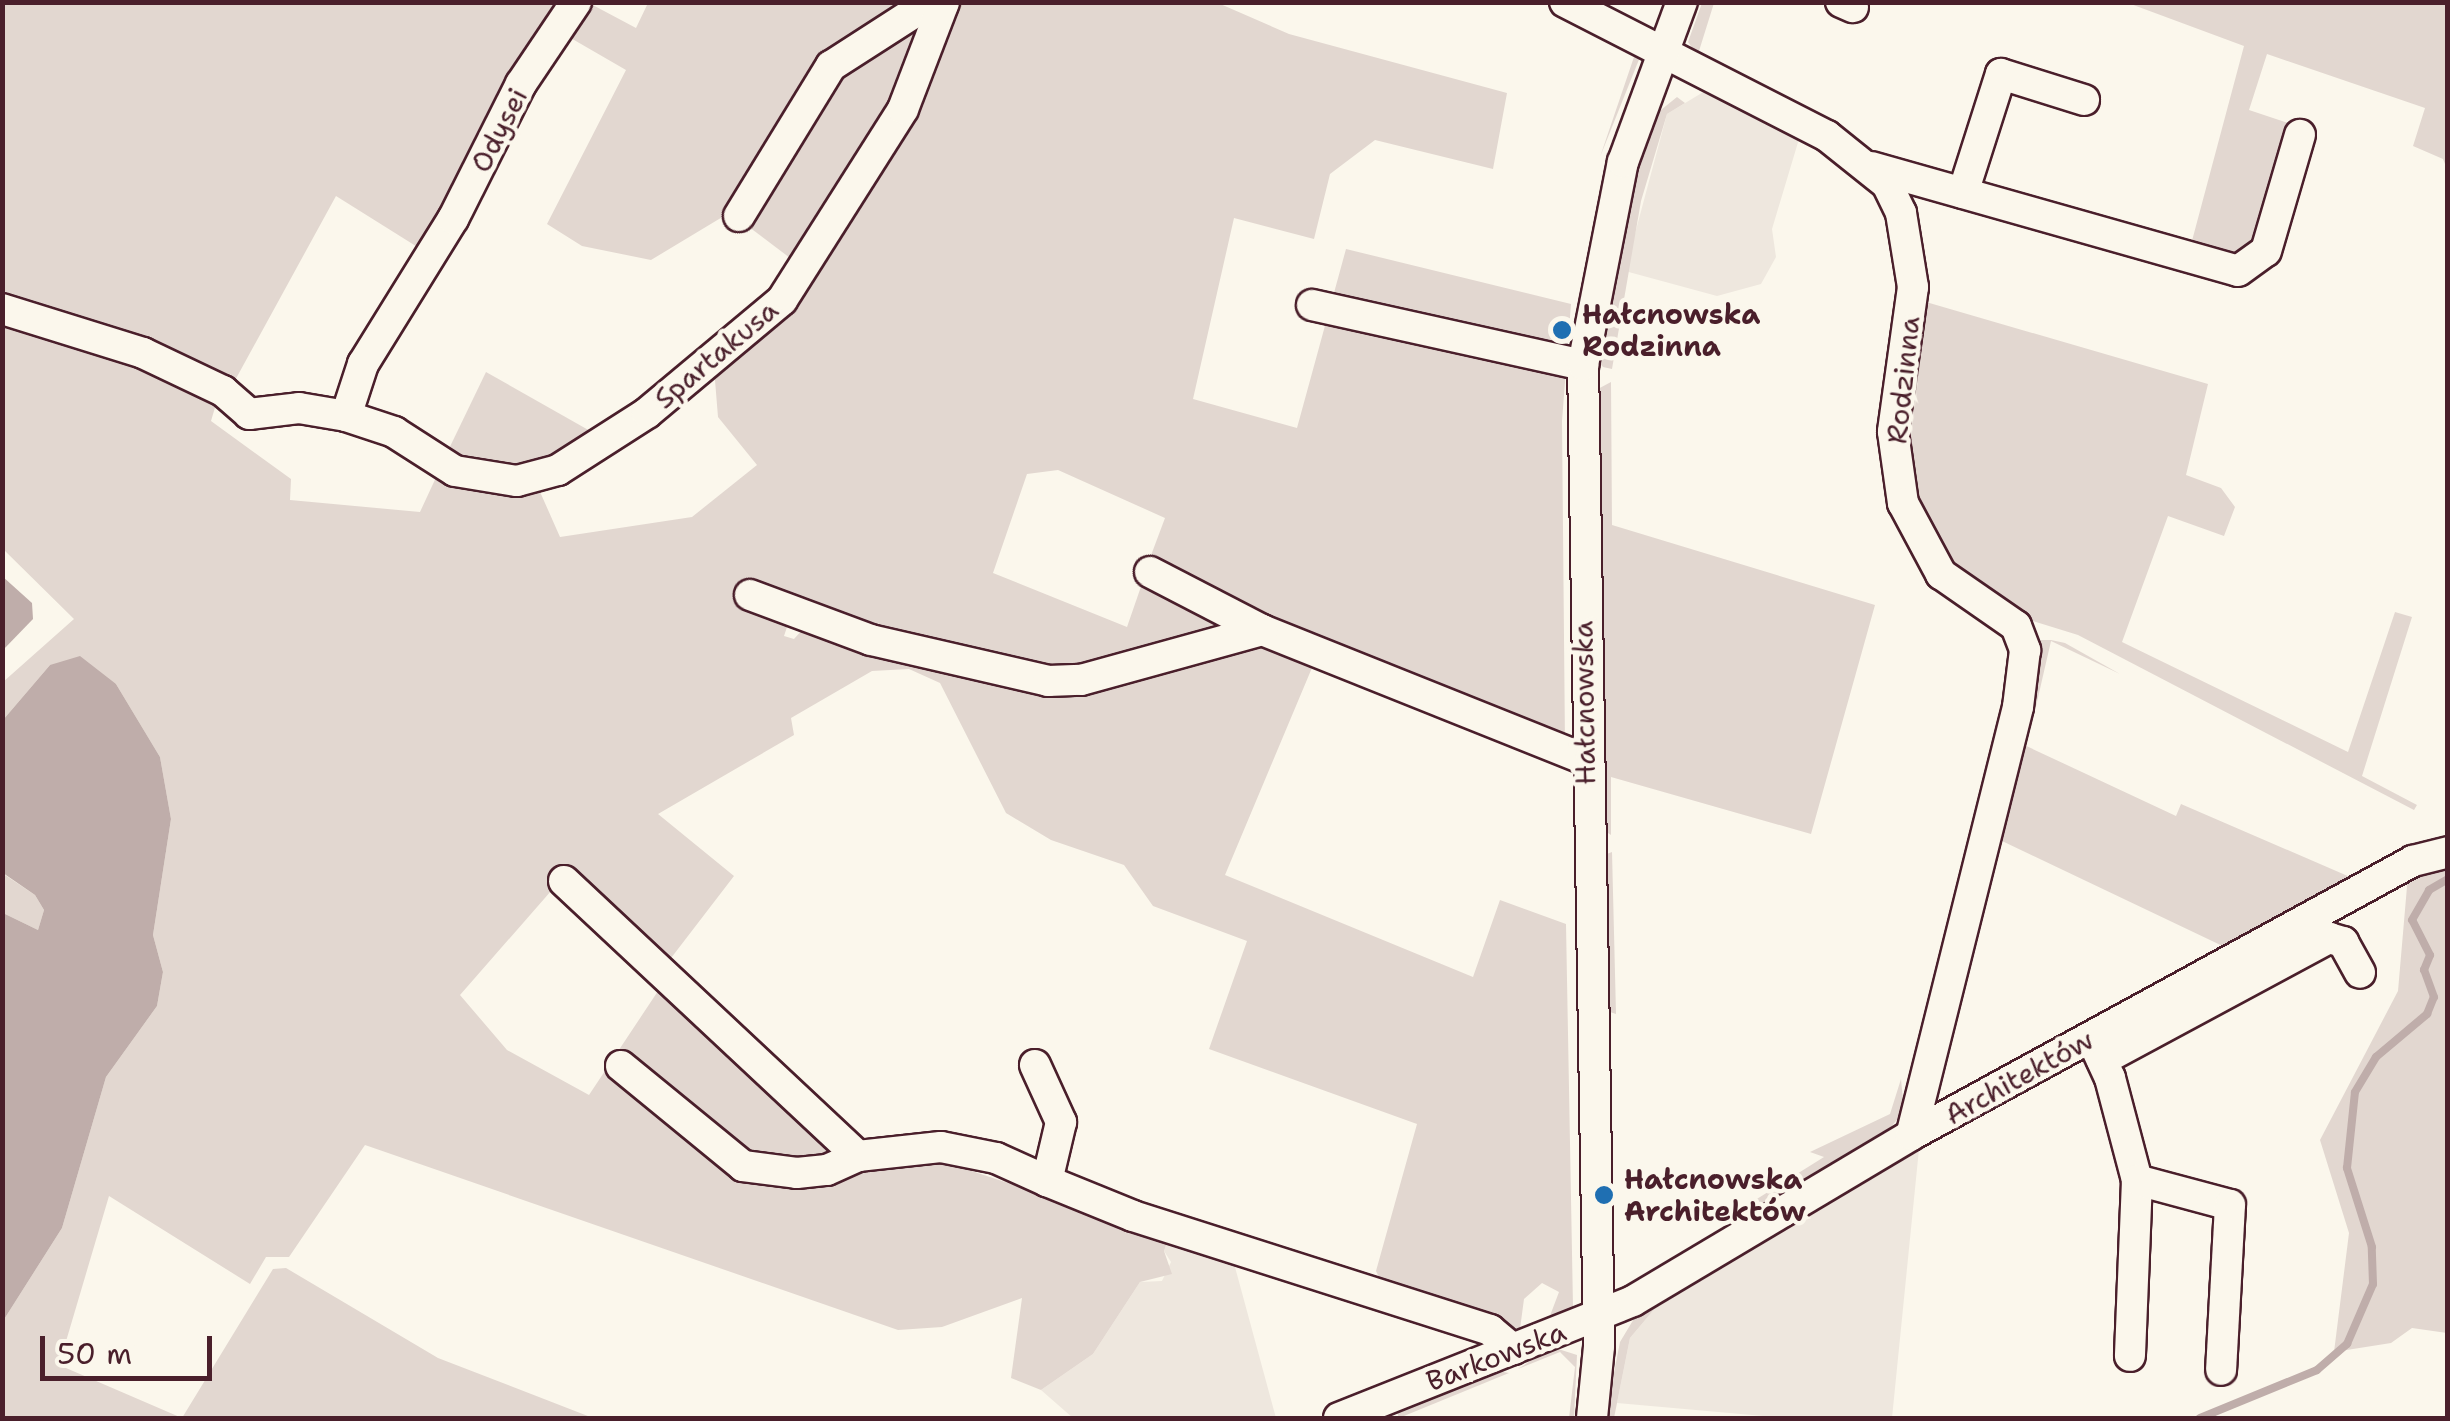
<!DOCTYPE html>
<html>
<head>
<meta charset="utf-8">
<style>
	body { margin:0 }
	#map { position:relative; width:2450px; height:1421px; overflow:hidden; background:#fbf7ec; font-family:"Shantell Sans",sans-serif }
	div>[style] { position:absolute }
	[style*='--x'] { left:calc(var(--x)*1px); top:calc(var(--y)*1px); width:calc(var(--w)*1px); rotate:calc(var(--a)*1deg) }
	.built>* { inset:0; background:#eee7de }
	.green>* { inset:0; background:#e2d7d0 }
	.water>* { inset:0; background:#bfadaa }
	.stream>* { height:8px; margin:-4px; padding:0 4px; transform-origin:4px; border-radius:4px; background:#bfadaa }
	.roads { filter:drop-shadow(2px 0 #4a1f2b) drop-shadow(-2px 0 #4a1f2b) drop-shadow(0 2px #4a1f2b) drop-shadow(0 -2px #4a1f2b) }
	.minor>* { height:30px; margin:-15px; padding:0 15px; transform-origin:15px; border-radius:15px; background:#fbf7ec }
	.dots>* { width:28px; height:28px; translate:-50% -50%; box-sizing:border-box; border:5px solid #fbf7ec; border-radius:50% }
	span { translate:-50% -50%; white-space:nowrap; text-align:center; line-height:1.15; -webkit-text-stroke:9px #fbf7ec; paint-order:stroke }
	.street-label { font-size:28px; color:#4a1f2b }
	.poi-label { font-size:28px; color:#4a1f2b; font-weight:700 }
	.left { translate:0 -50%; text-align:left }
	.frame { position:absolute; inset:0; border:5px solid #4a1f2b; pointer-events:none }
	.scale { position:absolute; left:40px; top:1336px; width:172px; height:45px; box-sizing:border-box; border:5px solid #4a1f2b; border-top:0; padding-left:12px; font-size:30px; line-height:35px; white-space:nowrap; color:#4a1f2b; -webkit-text-stroke:8px #fbf7ec; paint-order:stroke }
</style>
</head>
<body>
<div id="map">
	<div class="built">
		<i style="clip-path:polygon(1705px 91px,1799px 139px,1772px 229px,1776px 257px,1761px 284px,1717px 296px,1625px 271px,1667px 114px)"></i>
		<i style="clip-path:polygon(1919px 1149px,1892px 1418px,1785px 1418px,1617px 1403px,1630px 1338px,1657px 1306px)"></i>
		<i style="clip-path:polygon(1169px 1236px,1232px 1256px,1276px 1418px,1073px 1418px,1041px 1390px,1093px 1354px,1140px 1282px,1162px 1281px,1171px 1262px,1164px 1251px)"></i>
	</div>
	<div class="green">
		<i style="clip-path:polygon(3px 3px,569px 3px,427px 253px,336px 196px,233px 384px,20px 306px,13px 295px,3px 303px)"></i>
		<i style="clip-path:polygon(589px 3px,636px 28px,648px 3px,919px 3px,857px 40px,729px 213px,651px 260px,582px 246px,547px 224px,626px 70px,562px 33px)"></i>
		<i style="clip-path:polygon(950px 3px,1218px 3px,1289px 34px,1507px 93px,1493px 169px,1375px 140px,1330px 174px,1314px 239px,1234px 218px,1193px 399px,1297px 428px,1346px 249px,1571px 304px,1562px 421px,1565px 744px,1147px 566px,1165px 518px,1058px 470px,1027px 474px,993px 573px,1127px 627px,1145px 575px,1237px 628px,1051px 672px,789px 621px,784px 636px,794px 639px,804px 628px,1009px 681px,1267px 640px,1314px 663px,1225px 875px,1473px 977px,1500px 900px,1566px 924px,1573px 1307px,1548px 1321px,1559px 1292px,1542px 1283px,1524px 1299px,1520px 1329px,1384px 1288px,1376px 1271px,1417px 1124px,1209px 1049px,1247px 941px,1153px 906px,1124px 865px,1051px 840px,1006px 813px,940px 683px,909px 669px,872px 671px,791px 718px,794px 735px,658px 814px,734px 876px,668px 962px,565px 875px,460px 995px,507px 1050px,589px 1095px,664px 982px,834px 1146px,923px 1155px,1169px 1236px,1164px 1251px,1172px 1274px,1140px 1282px,1093px 1354px,1041px 1390px,1011px 1378px,1022px 1298px,942px 1327px,898px 1330px,365px 1145px,289px 1257px,266px 1257px,250px 1284px,109px 1196px,59px 1365px,182px 1418px,273px 1269px,286px 1268px,438px 1358px,593px 1418px,3px 1418px,3px 1321px,62px 1228px,106px 1077px,157px 1006px,163px 972px,153px 935px,171px 819px,160px 757px,116px 684px,50px 665px,3px 720px,3px 682px,74px 619px,3px 549px,3px 316px,219px 394px,211px 421px,291px 479px,290px 500px,420px 512px,439px 471px,537px 485px,560px 537px,692px 517px,757px 465px,718px 417px,714px 368px,745px 343px)"></i>
		<i style="clip-path:polygon(1702px 3px,1714px 3px,1699px 51px,1712px 58px,1706px 67px,1688px 42px)"></i>
		<i style="clip-path:polygon(2128px 3px,2447px 3px,2447px 169px,2443px 159px,2413px 146px,2425px 108px,2267px 54px,2249px 110px,2297px 126px,2251px 257px,2189px 252px,2244px 46px)"></i>
		<i style="clip-path:polygon(917px 16px,924px 52px,798px 264px,741px 221px,812px 99px)"></i>
		<i style="clip-path:polygon(1615px 34px,1642px 52px,1600px 157px,1635px 54px,1605px 40px)"></i>
		<i style="clip-path:polygon(1677px 97px,1685px 103px,1667px 114px,1641px 201px,1612px 369px,1603px 367px,1597px 359px,1636px 160px,1656px 114px)"></i>
		<i style="clip-path:polygon(1903px 184px,1916px 211px,1926px 302px,2208px 384px,2186px 475px,2221px 488px,2235px 507px,2224px 536px,2168px 516px,2122px 642px,2348px 752px,2395px 612px,2412px 617px,2362px 776px,2417px 805px,2414px 810px,2078px 635px,2020px 617px,1961px 583px,1906px 485px)"></i>
		<i style="clip-path:polygon(486px 372px,599px 436px,518px 474px,445px 457px)"></i>
		<i style="clip-path:polygon(1611px 382px,1612px 525px,1875px 605px,1811px 834px,1611px 777px,1611px 835px,1599px 827px,1596px 390px)"></i>
		<i style="clip-path:polygon(2041px 640px,2051px 640px,2065px 643px,2120px 674px,2051px 641px,2031px 728px,2022px 725px)"></i>
		<i style="clip-path:polygon(2022px 744px,2176px 816px,2181px 804px,2357px 880px,2231px 950px,2002px 841px,1986px 895px)"></i>
		<i style="clip-path:polygon(1612px 852px,1616px 1014px,1601px 1009px,1599px 857px)"></i>
		<i style="clip-path:polygon(2447px 862px,2447px 1333px,2412px 1328px,2391px 1343px,2334px 1352px,2349px 1233px,2320px 1140px,2398px 991px,2408px 875px)"></i>
		<i style="clip-path:polygon(2px 873px,35px 895px,44px 910px,38px 930px,3px 913px)"></i>
		<i style="clip-path:polygon(1901px 1079px,1904px 1111px,1887px 1132px,1740px 1222px,1720px 1222px,1824px 1157px,1810px 1152px,1890px 1114px)"></i>
		<i style="clip-path:polygon(1823px 1204px,1657px 1306px,1630px 1338px,1614px 1418px,1605px 1418px,1620px 1342px,1638px 1312px)"></i>
		<i style="clip-path:polygon(1552px 1347px,1577px 1355px,1574px 1418px,1569px 1418px,1575px 1367px,1560px 1352px,1518px 1369px)"></i>
		<i style="clip-path:polygon(1493px 1370px,1509px 1373px,1399px 1418px,1396px 1409px)"></i>
	</div>
	<div class="water">
		<i style="clip-path:polygon(2px 576px,32px 603px,33px 619px,3px 650px)"></i>
		<i style="clip-path:polygon(80px 656px,116px 684px,160px 757px,171px 819px,153px 935px,163px 972px,157px 1006px,106px 1077px,62px 1228px,3px 1321px,3px 913px,38px 930px,44px 910px,35px 895px,3px 873px,3px 720px,50px 665px)"></i>
	</div>
	<div class="stream">
		<i style="--x:2200;--y:1418;--w:126;--a:-22.3"></i>
		<i style="--x:2317;--y:1370;--w:40;--a:-41"></i>
		<i style="--x:2347;--y:1344;--w:65;--a:-66.6"></i>
		<i style="--x:2373;--y:1284;--w:37;--a:-92"></i>
		<i style="--x:2372;--y:1247;--w:83;--a:-107.6"></i>
		<i style="--x:2347;--y:1168;--w:76;--a:-84"></i>
		<i style="--x:2355;--y:1092;--w:41;--a:-59"></i>
		<i style="--x:2376;--y:1057;--w:67;--a:-40.1"></i>
		<i style="--x:2427;--y:1014;--w:18;--a:-68"></i>
		<i style="--x:2434;--y:997;--w:29;--a:-110"></i>
		<i style="--x:2424;--y:970;--w:16;--a:-68"></i>
		<i style="--x:2430;--y:955;--w:39;--a:-117"></i>
		<i style="--x:2412;--y:920;--w:34;--a:-60"></i>
		<i style="--x:2429;--y:890;--w:22;--a:-30"></i>
	</div>
	<div class="roads">
		<div class="minor">
			<i style="--x:1565;--y:2;--w:294;--a:27.1"></i>
			<i style="--x:1827;--y:136;--w:77;--a:38.7"></i>
			<i style="--x:1887;--y:184;--w:32;--a:64"></i>
			<i style="--x:1901;--y:213;--w:75;--a:80.8"></i>
			<i style="--x:1913;--y:287;--w:146;--a:97.9"></i>
			<i style="--x:1893;--y:432;--w:72;--a:82"></i>
			<i style="--x:1903;--y:503;--w:81;--a:61.8"></i>
			<i style="--x:1941;--y:574;--w:91;--a:34.7"></i>
			<i style="--x:2016;--y:626;--w:26;--a:69"></i>
			<i style="--x:2025;--y:650;--w:57;--a:97"></i>
			<i style="--x:2018;--y:707;--w:441;--a:104"></i>
			<i style="--x:1841;--y:2;--w:13;--a:23"></i>
			<i style="--x:1871;--y:167;--w:381;--a:15.8"></i>
			<i style="--x:2238;--y:271;--w:34;--a:-36"></i>
			<i style="--x:2266;--y:251;--w:121;--a:-73.7"></i>
			<i style="--x:1963;--y:193;--w:125;--a:-72.3"></i>
			<i style="--x:2001;--y:74;--w:87;--a:17.4"></i>
			<i style="--x:739;--y:216;--w:176;--a:-58.5"></i>
			<i style="--x:831;--y:66;--w:107;--a:-32.8"></i>
			<i style="--x:921;--y:8;--w:22;--a:-8"></i>
			<i style="--x:1312;--y:305;--w:278;--a:12.5"></i>
			<i style="--x:2;--y:309;--w:148;--a:17.3"></i>
			<i style="--x:143;--y:353;--w:89;--a:25.4"></i>
			<i style="--x:223;--y:391;--w:35;--a:41"></i>
			<i style="--x:249;--y:414;--w:50;--a:-6.8"></i>
			<i style="--x:299;--y:408;--w:48;--a:9.7"></i>
			<i style="--x:346;--y:416;--w:55;--a:-71.9"></i>
			<i style="--x:363;--y:364;--w:171;--a:-58.2"></i>
			<i style="--x:453;--y:219;--w:151;--a:-63.3"></i>
			<i style="--x:521;--y:84;--w:99;--a:-56.1"></i>
			<i style="--x:346;--y:416;--w:51;--a:18.4"></i>
			<i style="--x:394;--y:432;--w:72;--a:32.6"></i>
			<i style="--x:455;--y:471;--w:63;--a:9.2"></i>
			<i style="--x:517;--y:481;--w:42;--a:-15"></i>
			<i style="--x:558;--y:470;--w:106;--a:-32.6"></i>
			<i style="--x:647;--y:413;--w:176;--a:-39.9"></i>
			<i style="--x:782;--y:300;--w:226;--a:-57.6"></i>
			<i style="--x:903;--y:109;--w:115;--a:-69"></i>
			<i style="--x:1150;--y:572;--w:126;--a:27.4"></i>
			<i style="--x:1262;--y:630;--w:348;--a:21.8"></i>
			<i style="--x:750;--y:595;--w:129;--a:20.4"></i>
			<i style="--x:871;--y:640;--w:182;--a:13"></i>
			<i style="--x:1048;--y:681;--w:33;--a:-2"></i>
			<i style="--x:1081;--y:680;--w:188;--a:-15.4"></i>
			<i style="--x:564;--y:881;--w:403;--a:43.1"></i>
			<i style="--x:2091;--y:1037;--w:45;--a:65.1"></i>
			<i style="--x:2110;--y:1078;--w:106;--a:75.2"></i>
			<i style="--x:2137;--y:1180;--w:176;--a:92.3"></i>
			<i style="--x:2102;--y:1060;--w:258;--a:-28.3"></i>
			<i style="--x:2329;--y:938;--w:15;--a:16"></i>
			<i style="--x:2343;--y:942;--w:35;--a:61"></i>
			<i style="--x:1035;--y:1065;--w:63;--a:65.5"></i>
			<i style="--x:1061;--y:1122;--w:61;--a:103.3"></i>
			<i style="--x:1047;--y:1181;--w:93;--a:22.1"></i>
			<i style="--x:1133;--y:1216;--w:375;--a:17.7"></i>
			<i style="--x:1490;--y:1330;--w:30;--a:40"></i>
			<i style="--x:621;--y:1066;--w:158;--a:39.3"></i>
			<i style="--x:743;--y:1166;--w:54;--a:7.4"></i>
			<i style="--x:797;--y:1173;--w:30;--a:-6"></i>
			<i style="--x:827;--y:1170;--w:34;--a:-24"></i>
			<i style="--x:858;--y:1156;--w:83;--a:-6.2"></i>
			<i style="--x:941;--y:1147;--w:56;--a:11.3"></i>
			<i style="--x:996;--y:1158;--w:56;--a:24.3"></i>
			<i style="--x:2137;--y:1180;--w:96;--a:15"></i>
			<i style="--x:2230;--y:1205;--w:165;--a:93.1"></i>
			<i style="--x:1339;--y:1418;--w:316;--a:-21.7"></i>
			<i style="--x:1633;--y:1301;--w:324;--a:-30.8"></i>
			<i style="--x:1911;--y:1135;--w:572;--a:-28.63"></i>
			<i style="--x:2413;--y:861;--w:36;--a:-14"></i>
			<i style="--x:1592;--y:1418;--w:71;--a:-84.4"></i>
			<i style="--x:1599;--y:1347;--w:982;--a:-90.93"></i>
			<i style="--x:1583;--y:365;--w:207;--a:-78.9"></i>
			<i style="--x:1623;--y:162;--w:171;--a:-69.8"></i>
		</div>
	</div>
	<div class="dots">
		<i style="left:1562px;top:330px;background:#1f6fb2"></i>
		<i style="left:1604px;top:1195px;background:#1f6fb2"></i>
	</div>
	<div class="street-label">
		<span style="left:499px;top:130px;rotate:-63deg">Odysei</span>
		<span style="left:716px;top:354px;rotate:-40deg">Spartakusa</span>
		<span style="left:1903px;top:380px;rotate:-84deg">Rodzinna</span>
		<span style="left:1584px;top:703px;rotate:-91deg">Hałcnowska</span>
		<span style="left:2019px;top:1077px;rotate:-29deg">Architektów</span>
		<span style="left:1496px;top:1356px;rotate:-21deg">Barkowska</span>
	</div>
	<div class="poi-label">
		<span class="left" style="left:1582px;top:330px">Hałcnowska<br>Rodzinna</span>
		<span class="left" style="left:1624px;top:1195px">Hałcnowska<br>Architektów</span>
	</div>
	<div class="frame"></div>
	<div class="scale">50 m</div>
</div>
</body>
</html>
